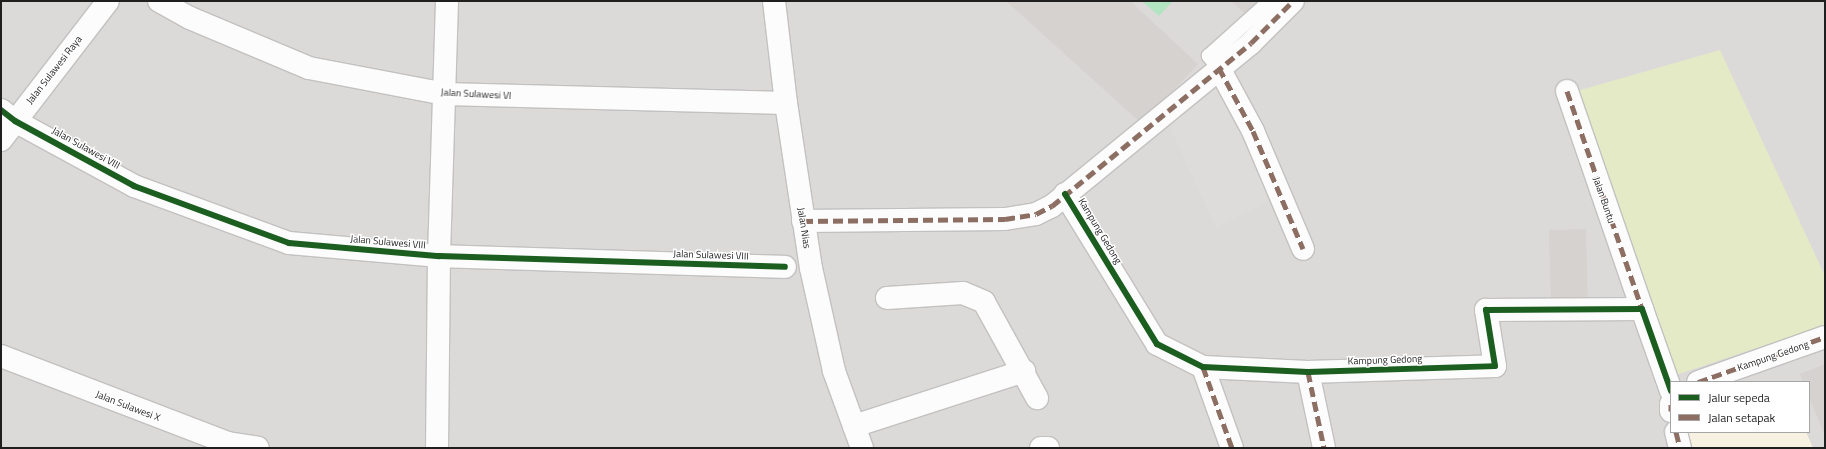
<!DOCTYPE html>
<html>
<head>
<meta charset="utf-8">
<style>
	body { margin:0 }
	#map { position:relative; width:1826px; height:449px; overflow:hidden; background:#edeae8; font-family:"Titillium Web",sans-serif }
	div>[style] { position:absolute }
	[style*='--x'] { left:calc(var(--x)*1px); top:calc(var(--y)*1px); width:calc(var(--w)*1px); rotate:calc(var(--a)*1deg) }
	.residential>* { inset:0; background:#dcdad9 }
	.education>* { inset:0; background:#f7f1e2 }
	.grass>* { inset:0; background:#e4eac6 }
	.pitch>* { inset:0; background:#b2e4c1 }
	.parking>* { inset:0; background:#dddcdb }
	.building>* { inset:0; background:#d5d2d0 }
	.roads { filter:drop-shadow(1px 0 #c3c1c0) drop-shadow(-1px 0 #c3c1c0) drop-shadow(0 1px #c3c1c0) drop-shadow(0 -1px #c3c1c0) }
	.service>* { height:14px; margin:-7px; padding:0 7px; transform-origin:7px; border-radius:7px; background:#fcfcfc }
	.minor>* { height:22px; margin:-11px; padding:0 11px; transform-origin:11px; border-radius:11px; background:#fcfcfc }
	.quiet>* { height:5px; margin-top:-2.5px; transform-origin:0; background:repeating-linear-gradient(90deg,#8d6e63 0 10px,transparent 0 15px) }
	.cycleway>* { height:6px; margin:-3px; padding:0 3px; transform-origin:3px; border-radius:3px; background:#1b5e20 }
	span { translate:-50% -50%; white-space:nowrap; text-align:center; line-height:1.15; -webkit-text-stroke:3px #fff; paint-order:stroke }
	.street-label { font-size:10px; color:#1f1f1f }
	.frame { position:absolute; inset:0; border:2px solid #1f1f1f; pointer-events:none }
	.legend { position:absolute; left:1670px; top:381px; width:140px; height:52px; box-sizing:border-box; background:#fff; border:1px solid #a5a5a5; margin:0; padding:5px 7px; list-style:none; font-size:12px; color:#1f1f1f }
	.legend li { display:flex; align-items:center; gap:8px; height:20px }
	.legend b { width:20px; border:1px solid #a5a5a5 }
</style>
</head>
<body>
<div id="map">
	<div class="residential">
		<i style="clip-path:polygon(evenodd,1px 1px,1825px 1px,1825px 448px,1px 448px,1px 1px,1671px 382px,1809px 382px,1809px 432px,1671px 432px,1671px 382px)"></i>
	</div>
	<div class="education">
		<i style="clip-path:polygon(1685px 432px,1806px 432px,1813px 448px,1689px 448px)"></i>
	</div>
	<div class="grass">
		<i style="clip-path:polygon(1720px 50px,1825px 276px,1825px 325px,1676px 375px,1577px 91px)"></i>
	</div>
	<div class="pitch">
		<i style="clip-path:polygon(1142px 1px,1173px 1px,1159px 16px)"></i>
	</div>
	<div class="parking">
		<i style="clip-path:polygon(1222px 80px,1275px 198px,1216px 228px,1167px 121px)"></i>
	</div>
	<div class="building">
		<i style="clip-path:polygon(1006px 1px,1130px 1px,1198px 64px,1142px 124px)"></i>
		<i style="clip-path:polygon(1231px 1px,1259px 1px,1246px 15px)"></i>
		<i style="clip-path:polygon(1586px 229px,1588px 307px,1551px 308px,1549px 230px)"></i>
		<i style="clip-path:polygon(1825px 364px,1825px 436px,1809px 397px,1809px 382px,1803px 382px,1800px 374px)"></i>
	</div>
	<div class="roads">
		<div class="service">
			<i style="--x:1219;--y:68;--w:16;--a:-130"></i>
			<i style="--x:1209;--y:56;--w:82;--a:-42"></i>
		</div>
		<div class="minor">
			<i style="--x:159;--y:1;--w:35;--a:29"></i>
			<i style="--x:190;--y:18;--w:129;--a:22.8"></i>
			<i style="--x:309;--y:68;--w:138;--a:10.8"></i>
			<i style="--x:445;--y:94;--w:341;--a:1.5"></i>
			<i style="--x:774;--y:1;--w:103;--a:83.3"></i>
			<i style="--x:786;--y:103;--w:167;--a:81.4"></i>
			<i style="--x:811;--y:268;--w:106;--a:77.4"></i>
			<i style="--x:834;--y:371;--w:82;--a:70"></i>
			<i style="--x:1219;--y:68;--w:72;--a:61.6"></i>
			<i style="--x:1253;--y:131;--w:128;--a:67"></i>
			<i style="--x:1567;--y:91;--w:231;--a:71"></i>
			<i style="--x:1;--y:110;--w:18;--a:38"></i>
			<i style="--x:15;--y:121;--w:136;--a:28.6"></i>
			<i style="--x:134;--y:186;--w:165;--a:20.2"></i>
			<i style="--x:289;--y:243;--w:151;--a:5"></i>
			<i style="--x:439;--y:256;--w:346;--a:1.8"></i>
			<i style="--x:1;--y:140;--w:175;--a:-52.4"></i>
			<i style="--x:1065;--y:194;--w:176;--a:58.5"></i>
			<i style="--x:1157;--y:344;--w:51;--a:26.6"></i>
			<i style="--x:1203;--y:367;--w:105;--a:2.7"></i>
			<i style="--x:1308;--y:372;--w:187;--a:-1.8"></i>
			<i style="--x:1495;--y:366;--w:57;--a:-99.1"></i>
			<i style="--x:1486;--y:310;--w:156;--a:-0.4"></i>
			<i style="--x:1642;--y:309;--w:87;--a:70.5"></i>
			<i style="--x:803;--y:221;--w:202;--a:-0.6"></i>
			<i style="--x:1005;--y:219;--w:31;--a:-9"></i>
			<i style="--x:1036;--y:214;--w:18;--a:-27"></i>
			<i style="--x:1052;--y:206;--w:257;--a:-39.3"></i>
			<i style="--x:1251;--y:43;--w:59;--a:-45"></i>
			<i style="--x:887;--y:298;--w:76;--a:-3.8"></i>
			<i style="--x:963;--y:293;--w:23;--a:23"></i>
			<i style="--x:984;--y:302;--w:110;--a:61.1"></i>
			<i style="--x:1;--y:356;--w:243;--a:21"></i>
			<i style="--x:228;--y:443;--w:30;--a:9"></i>
			<i style="--x:1203;--y:367;--w:86;--a:70.3"></i>
			<i style="--x:1308;--y:372;--w:78;--a:78.1"></i>
			<i style="--x:1698;--y:382;--w:135;--a:-19.5"></i>
			<i style="--x:1671;--y:404;--w:7;--a:90"></i>
			<i style="--x:854;--y:426;--w:179;--a:-17.9"></i>
			<i style="--x:1676;--y:432;--w:16;--a:76"></i>
			<i style="--x:437;--y:448;--w:192;--a:-89.4"></i>
			<i style="--x:439;--y:256;--w:255;--a:-88.2"></i>
			<i style="--x:1041;--y:448;--w:7;--a:0"></i>
		</div>
	</div>
	<div class="quiet">
		<i style="--x:1219;--y:68;--w:72;--a:61.6"></i>
		<i style="--x:1253;--y:131;--w:128;--a:67"></i>
		<i style="--x:1567;--y:91;--w:231;--a:71"></i>
		<i style="--x:803;--y:221;--w:202;--a:-0.6"></i>
		<i style="--x:1005;--y:219;--w:31;--a:-9"></i>
		<i style="--x:1036;--y:214;--w:18;--a:-27"></i>
		<i style="--x:1052;--y:206;--w:257;--a:-39.3"></i>
		<i style="--x:1251;--y:43;--w:59;--a:-45"></i>
		<i style="--x:1203;--y:367;--w:86;--a:70.3"></i>
		<i style="--x:1308;--y:372;--w:78;--a:78.1"></i>
		<i style="--x:1698;--y:382;--w:135;--a:-19.5"></i>
		<i style="--x:1671;--y:404;--w:7;--a:90"></i>
		<i style="--x:1676;--y:432;--w:16;--a:76"></i>
	</div>
	<div class="cycleway">
		<i style="--x:1;--y:110;--w:18;--a:38"></i>
		<i style="--x:15;--y:121;--w:136;--a:28.6"></i>
		<i style="--x:134;--y:186;--w:165;--a:20.2"></i>
		<i style="--x:289;--y:243;--w:151;--a:5"></i>
		<i style="--x:439;--y:256;--w:346;--a:1.8"></i>
		<i style="--x:1065;--y:194;--w:176;--a:58.5"></i>
		<i style="--x:1157;--y:344;--w:51;--a:26.6"></i>
		<i style="--x:1203;--y:367;--w:105;--a:2.7"></i>
		<i style="--x:1308;--y:372;--w:187;--a:-1.8"></i>
		<i style="--x:1495;--y:366;--w:57;--a:-99.1"></i>
		<i style="--x:1486;--y:310;--w:156;--a:-0.4"></i>
		<i style="--x:1642;--y:309;--w:87;--a:70.5"></i>
	</div>
	<div class="street-label">
		<span style="left:54px;top:70px;rotate:-52deg">Jalan Sulawesi Raya</span>
		<span style="left:476px;top:94px;rotate:3deg">Jalan Sulawesi VI</span>
		<span style="left:86px;top:148px;rotate:29deg">Jalan Sulawesi VIII</span>
		<span style="left:1604px;top:200px;rotate:71deg">Jalan Buntu</span>
		<span style="left:804px;top:228px;rotate:81deg">Jalan Nias</span>
		<span style="left:1100px;top:231px;rotate:59deg">Kampung Gedong</span>
		<span style="left:388px;top:242px;rotate:5deg">Jalan Sulawesi VIII</span>
		<span style="left:711px;top:255px;rotate:2deg">Jalan Sulawesi VIII</span>
		<span style="left:1773px;top:356px;rotate:-19deg">Kampung Gedong</span>
		<span style="left:1385px;top:360px;rotate:-2deg">Kampung Gedong</span>
		<span style="left:128px;top:406px;rotate:21deg">Jalan Sulawesi X</span>
	</div>
	<div class="frame"></div>
	<ul class="legend">
	<li><b style="height:5px;background:#1b5e20"></b>Jalur sepeda</li>
	<li><b style="height:5px;background:#8d6e63"></b>Jalan setapak</li>
	</ul>
</div>
</body>
</html>
